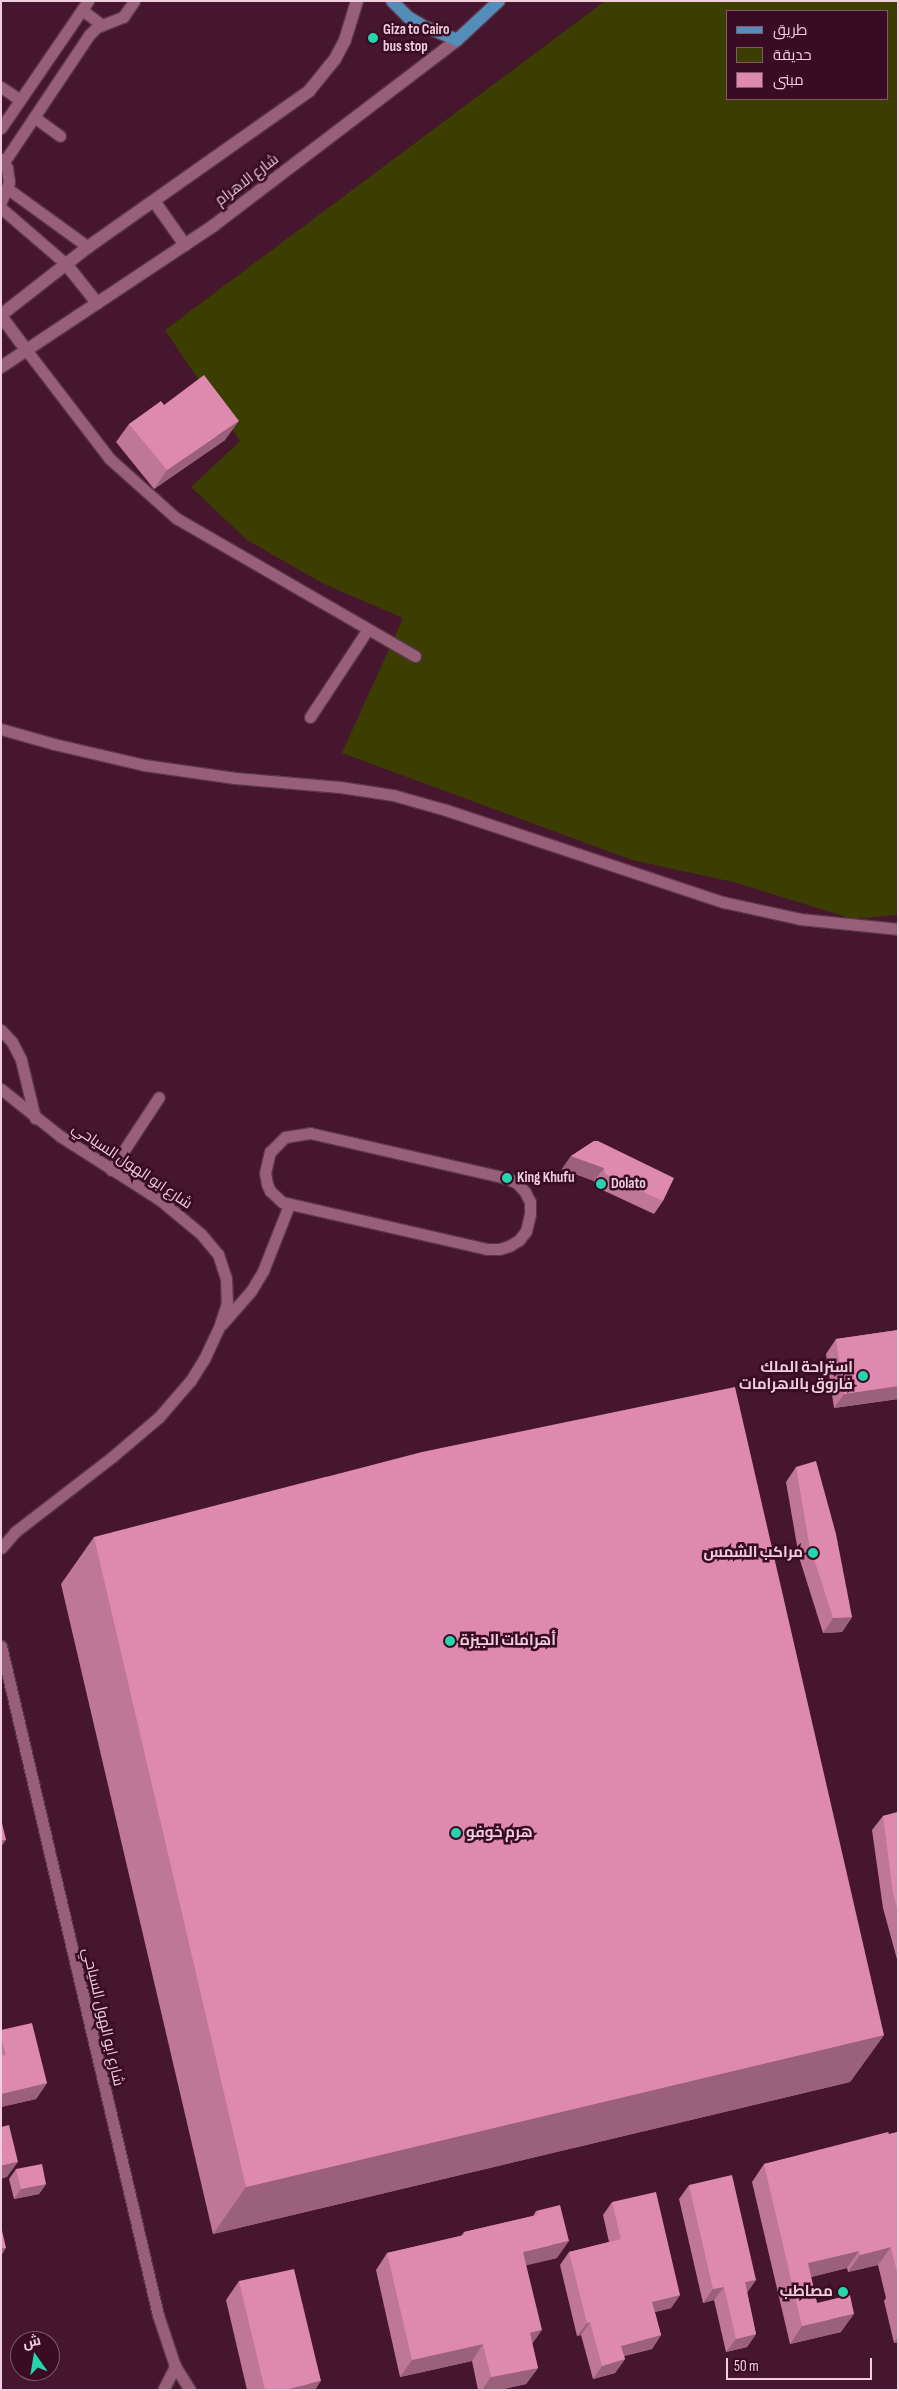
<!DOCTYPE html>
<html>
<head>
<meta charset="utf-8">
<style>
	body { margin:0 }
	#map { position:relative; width:899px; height:2391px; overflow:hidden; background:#45162d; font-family:"Sofia Sans Condensed",Cairo,sans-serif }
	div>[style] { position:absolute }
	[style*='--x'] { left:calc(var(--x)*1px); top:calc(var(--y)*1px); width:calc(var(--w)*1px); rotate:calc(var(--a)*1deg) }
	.green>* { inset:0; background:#3b3e00 }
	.roads { filter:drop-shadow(1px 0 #5c3649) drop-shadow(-1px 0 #5c3649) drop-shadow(0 1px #5c3649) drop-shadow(0 -1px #5c3649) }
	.lane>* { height:11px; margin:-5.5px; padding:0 5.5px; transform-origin:5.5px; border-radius:5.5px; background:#976078 }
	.street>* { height:12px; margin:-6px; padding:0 6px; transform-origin:6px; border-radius:6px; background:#976078 }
	.primary>* { height:12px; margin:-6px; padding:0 6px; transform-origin:6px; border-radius:6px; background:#548db9 }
	.wall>* { inset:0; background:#bf7796 }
	.shaded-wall>* { inset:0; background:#9b617a }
	.building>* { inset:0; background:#de8aae }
	.dots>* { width:14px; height:14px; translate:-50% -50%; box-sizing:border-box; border:2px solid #3a0c24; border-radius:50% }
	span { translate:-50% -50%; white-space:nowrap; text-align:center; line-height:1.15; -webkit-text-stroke:5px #3a0c24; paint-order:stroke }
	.poi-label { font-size:15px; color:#efcfdb; font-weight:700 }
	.left { translate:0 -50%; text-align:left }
	.right { translate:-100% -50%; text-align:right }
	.street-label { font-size:15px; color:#efcfdb }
	.frame { position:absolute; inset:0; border:2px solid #efcfdb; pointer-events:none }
	.legend { position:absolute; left:726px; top:10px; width:162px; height:90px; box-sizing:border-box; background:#3a0c24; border:1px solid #825a6d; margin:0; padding:6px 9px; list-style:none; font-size:15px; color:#efcfdb }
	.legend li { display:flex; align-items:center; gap:10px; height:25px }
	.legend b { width:25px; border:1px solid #825a6d }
	.north { position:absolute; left:10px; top:2331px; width:50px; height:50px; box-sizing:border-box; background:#3a0c24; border:1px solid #825a6d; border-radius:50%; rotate:347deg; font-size:14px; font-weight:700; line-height:20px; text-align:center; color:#efcfdb }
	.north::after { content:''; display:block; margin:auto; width:18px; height:22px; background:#25d5ae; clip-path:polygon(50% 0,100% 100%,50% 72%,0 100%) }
	.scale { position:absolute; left:726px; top:2358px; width:146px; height:22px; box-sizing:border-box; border:2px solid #efcfdb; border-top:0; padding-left:6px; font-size:15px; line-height:18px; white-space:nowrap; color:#efcfdb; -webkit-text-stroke:4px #3a0c24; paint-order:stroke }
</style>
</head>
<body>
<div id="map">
	<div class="green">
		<i style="clip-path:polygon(evenodd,605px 1px,898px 1px,898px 915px,853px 919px,733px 882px,632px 860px,342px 753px,403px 618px,322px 583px,247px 540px,191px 487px,240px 441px,165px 330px,605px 1px,728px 11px,888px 11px,888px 99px,728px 99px,728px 11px)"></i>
	</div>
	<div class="roads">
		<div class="lane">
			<i style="--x:82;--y:10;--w:25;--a:37"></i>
			<i style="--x:1;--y:87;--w:23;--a:34"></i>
			<i style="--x:34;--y:117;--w:32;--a:36"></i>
			<i style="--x:1;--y:128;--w:154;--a:-55.6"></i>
			<i style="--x:1;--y:159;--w:11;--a:56"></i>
			<i style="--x:7;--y:168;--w:14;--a:82"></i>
			<i style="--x:9;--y:182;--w:22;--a:112"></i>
			<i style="--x:4;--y:162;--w:153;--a:-56.2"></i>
			<i style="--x:89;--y:35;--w:11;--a:-45"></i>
			<i style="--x:97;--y:27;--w:28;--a:-21"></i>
			<i style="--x:123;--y:17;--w:19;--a:-55"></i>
			<i style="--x:8;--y:189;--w:99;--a:35.9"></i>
			<i style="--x:1;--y:208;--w:86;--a:40.7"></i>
			<i style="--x:27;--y:351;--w:136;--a:52.5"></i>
			<i style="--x:110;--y:459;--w:89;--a:41.8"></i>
			<i style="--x:176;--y:518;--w:276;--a:30"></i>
			<i style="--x:310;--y:717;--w:105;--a:-56.6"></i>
			<i style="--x:1;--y:729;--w:55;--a:15.8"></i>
			<i style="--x:54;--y:744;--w:92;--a:13.1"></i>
			<i style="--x:144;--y:765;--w:92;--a:8.1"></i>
			<i style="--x:235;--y:778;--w:105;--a:4.9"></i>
			<i style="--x:340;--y:787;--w:54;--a:8.6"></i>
			<i style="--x:393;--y:795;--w:55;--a:15.8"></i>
			<i style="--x:446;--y:810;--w:292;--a:18.4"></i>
			<i style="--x:723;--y:902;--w:79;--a:12.4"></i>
			<i style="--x:800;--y:919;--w:99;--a:5.8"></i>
			<i style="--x:1;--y:1030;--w:16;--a:47"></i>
			<i style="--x:12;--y:1042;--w:20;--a:63"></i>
			<i style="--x:21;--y:1060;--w:60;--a:76.4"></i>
			<i style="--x:1;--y:1089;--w:75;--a:38.5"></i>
			<i style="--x:60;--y:1136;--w:119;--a:32.6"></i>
			<i style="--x:160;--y:1200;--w:53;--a:39.7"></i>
			<i style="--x:201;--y:1234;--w:26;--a:50"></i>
			<i style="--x:218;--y:1254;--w:25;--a:72"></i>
			<i style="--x:226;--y:1278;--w:25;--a:88"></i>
			<i style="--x:227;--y:1303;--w:23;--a:108"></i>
			<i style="--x:220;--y:1325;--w:38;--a:115"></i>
			<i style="--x:204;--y:1359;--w:26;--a:122"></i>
			<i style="--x:190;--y:1381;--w:48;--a:130.7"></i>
			<i style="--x:159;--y:1417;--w:62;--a:139.6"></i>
			<i style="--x:112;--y:1457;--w:123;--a:142.3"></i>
			<i style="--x:15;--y:1532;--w:21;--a:131"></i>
			<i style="--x:310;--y:1133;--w:202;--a:12.9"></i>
			<i style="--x:507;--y:1178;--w:11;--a:27"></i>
			<i style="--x:517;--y:1183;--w:12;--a:48"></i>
			<i style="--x:525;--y:1192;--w:11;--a:63"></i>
			<i style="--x:530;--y:1202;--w:12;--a:90"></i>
			<i style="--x:530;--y:1214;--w:17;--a:103"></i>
			<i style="--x:526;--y:1231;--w:11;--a:128"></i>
			<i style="--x:519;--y:1240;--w:12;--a:149"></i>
			<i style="--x:509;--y:1246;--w:10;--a:163"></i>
			<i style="--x:499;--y:1249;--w:12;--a:180"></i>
			<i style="--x:487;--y:1249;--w:210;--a:-167.1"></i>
			<i style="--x:282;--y:1202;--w:16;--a:-137"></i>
			<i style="--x:270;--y:1191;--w:8;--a:-113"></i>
			<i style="--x:267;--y:1184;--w:11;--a:-100"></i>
			<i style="--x:265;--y:1173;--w:22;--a:-77"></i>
			<i style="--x:270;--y:1152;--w:21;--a:-45"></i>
			<i style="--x:285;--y:1137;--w:25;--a:-9"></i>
			<i style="--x:111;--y:1170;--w:87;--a:-56.7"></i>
			<i style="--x:222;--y:1324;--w:44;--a:-48.7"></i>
			<i style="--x:251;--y:1291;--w:23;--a:-59"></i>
			<i style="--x:263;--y:1271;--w:71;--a:-68.5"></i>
			<i style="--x:1;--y:1646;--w:687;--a:76.79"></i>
			<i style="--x:158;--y:2315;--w:54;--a:71.6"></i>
			<i style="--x:175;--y:2366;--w:28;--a:58"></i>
			<i style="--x:163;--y:2390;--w:27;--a:-63"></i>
		</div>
		<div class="street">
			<i style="--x:154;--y:201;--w:54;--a:54.8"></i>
			<i style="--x:66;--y:264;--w:50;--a:51.5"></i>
			<i style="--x:1;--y:315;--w:110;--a:-38"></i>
			<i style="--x:88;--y:247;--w:271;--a:-35.2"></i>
			<i style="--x:309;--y:91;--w:41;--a:-50.9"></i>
			<i style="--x:335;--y:59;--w:21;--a:-62"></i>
			<i style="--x:345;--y:40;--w:41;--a:-72.9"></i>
			<i style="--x:1;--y:316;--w:44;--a:53.4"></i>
			<i style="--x:1;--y:367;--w:255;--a:-33.6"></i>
			<i style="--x:213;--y:226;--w:307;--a:-37.3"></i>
		</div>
		<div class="primary">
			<i style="--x:392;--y:1;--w:23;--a:45"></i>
			<i style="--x:408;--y:17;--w:17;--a:31"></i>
			<i style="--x:423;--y:26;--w:37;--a:22"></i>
			<i style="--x:457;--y:40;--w:57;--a:-42.9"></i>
		</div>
	</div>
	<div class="wall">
		<i style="clip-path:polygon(164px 405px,225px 440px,154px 489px,116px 442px,129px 424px)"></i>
		<i style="clip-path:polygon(594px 1141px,663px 1201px,654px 1214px,596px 1187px,594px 1181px,562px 1169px,571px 1156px)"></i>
		<i style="clip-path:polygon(898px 1330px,898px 1399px,834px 1408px,826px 1354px,836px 1339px)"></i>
		<i style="clip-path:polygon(796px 1467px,852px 1617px,842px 1632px,823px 1633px,799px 1557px,786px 1482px)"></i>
		<i style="clip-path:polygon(94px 1537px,884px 2035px,850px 2082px,213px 2234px,61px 1584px)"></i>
		<i style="clip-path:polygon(898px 1812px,898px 1963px,883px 1908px,872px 1830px,883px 1816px)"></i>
		<i style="clip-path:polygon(1px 2030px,47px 2083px,36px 2099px,1px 2107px)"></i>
		<i style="clip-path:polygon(898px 2132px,898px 2342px,894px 2343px,884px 2301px,886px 2298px,878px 2265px,848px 2272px,847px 2268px,811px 2277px,817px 2303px,841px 2332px,790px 2344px,752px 2182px,764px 2164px)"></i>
		<i style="clip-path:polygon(16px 2169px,46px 2184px,39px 2194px,14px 2199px,9px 2179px)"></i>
		<i style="clip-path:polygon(689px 2185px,756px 2280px,747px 2292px,756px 2334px,747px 2347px,726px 2352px,714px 2300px,703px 2303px,679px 2199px)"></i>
		<i style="clip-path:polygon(612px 2202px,680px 2295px,671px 2308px,655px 2312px,661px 2335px,652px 2349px,624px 2356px,625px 2359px,615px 2373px,593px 2379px,581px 2335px,577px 2336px,560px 2265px,569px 2252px,609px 2242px,603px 2215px)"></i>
		<i style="clip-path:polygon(536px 2211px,557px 2258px,526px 2265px,532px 2343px,538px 2368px,526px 2384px,499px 2390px,478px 2390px,472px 2361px,400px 2377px,376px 2270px,387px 2253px,461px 2236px,464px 2232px,533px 2216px)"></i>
		<i style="clip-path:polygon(239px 2281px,315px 2390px,247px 2390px,226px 2300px)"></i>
	</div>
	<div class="shaded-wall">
		<i style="clip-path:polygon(239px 421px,225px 440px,154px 489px,167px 470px)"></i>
		<i style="clip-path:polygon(571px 1156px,604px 1168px,594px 1181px,562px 1169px)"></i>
		<i style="clip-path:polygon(898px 1386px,898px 1399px,834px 1408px,844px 1394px)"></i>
		<i style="clip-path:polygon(852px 1617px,842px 1632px,823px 1633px,833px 1618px)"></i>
		<i style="clip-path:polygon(6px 1840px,1px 1847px,1px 1841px)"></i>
		<i style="clip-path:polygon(884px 2035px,850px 2082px,213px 2234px,246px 2187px)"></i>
		<i style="clip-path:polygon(47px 2083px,36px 2099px,1px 2107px,1px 2094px)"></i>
		<i style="clip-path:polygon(18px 2162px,7px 2177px,1px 2179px,1px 2166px)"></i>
		<i style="clip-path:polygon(46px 2184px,39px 2194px,14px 2199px,21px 2189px)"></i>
		<i style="clip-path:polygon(569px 2241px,557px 2258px,511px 2269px,523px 2252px)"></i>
		<i style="clip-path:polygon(891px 2247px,878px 2265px,848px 2272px,860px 2255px)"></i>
		<i style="clip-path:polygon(6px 2248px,1px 2256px,1px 2249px)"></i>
		<i style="clip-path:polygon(859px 2251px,847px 2268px,796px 2281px,808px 2263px)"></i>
		<i style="clip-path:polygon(756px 2280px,747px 2293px,745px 2282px)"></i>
		<i style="clip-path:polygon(724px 2287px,714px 2300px,703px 2303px,713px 2289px)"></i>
		<i style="clip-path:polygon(680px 2295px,671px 2308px,643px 2315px,652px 2302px)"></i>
		<i style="clip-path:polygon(854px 2314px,841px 2332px,790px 2344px,802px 2326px)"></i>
		<i style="clip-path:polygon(590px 2322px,581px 2335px,577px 2336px,587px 2323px)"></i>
		<i style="clip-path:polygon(542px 2330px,530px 2347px,530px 2333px)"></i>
		<i style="clip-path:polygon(756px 2334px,747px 2347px,726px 2352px,736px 2339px)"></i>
		<i style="clip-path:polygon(661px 2335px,652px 2349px,612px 2359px,621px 2346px)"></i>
		<i style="clip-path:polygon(898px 2337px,898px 2342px,894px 2343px)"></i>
		<i style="clip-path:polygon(483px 2344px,472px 2361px,400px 2377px,412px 2360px)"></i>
		<i style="clip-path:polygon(625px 2359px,615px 2373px,593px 2379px,602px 2366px)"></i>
		<i style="clip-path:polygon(538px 2368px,526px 2384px,499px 2390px,482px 2390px,491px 2377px)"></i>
		<i style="clip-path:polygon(321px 2381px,315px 2390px,284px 2390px)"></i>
	</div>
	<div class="building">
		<i style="clip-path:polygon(204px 375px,239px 421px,167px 470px,129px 424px,161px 401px,164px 405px)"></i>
		<i style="clip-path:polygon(594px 1141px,598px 1141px,674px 1178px,663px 1201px,605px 1174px,604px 1168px,571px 1156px)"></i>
		<i style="clip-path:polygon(898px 1330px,898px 1386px,844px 1394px,836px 1339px)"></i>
		<i style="clip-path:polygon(735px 1387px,884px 2035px,246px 2187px,94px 1537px,422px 1452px)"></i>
		<i style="clip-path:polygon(816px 1461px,836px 1534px,852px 1617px,833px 1618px,809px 1543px,796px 1467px)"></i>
		<i style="clip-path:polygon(898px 1812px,898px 1911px,893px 1893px,883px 1816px)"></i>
		<i style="clip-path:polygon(1px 1819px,6px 1840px,1px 1841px)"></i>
		<i style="clip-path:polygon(32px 2023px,47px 2083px,1px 2094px,1px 2056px,6px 2055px,1px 2037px,1px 2030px)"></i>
		<i style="clip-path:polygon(9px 2125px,18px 2162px,1px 2166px,1px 2127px)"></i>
		<i style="clip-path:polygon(888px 2132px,889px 2134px,898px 2132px,898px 2276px,891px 2247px,860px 2255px,859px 2251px,808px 2263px,817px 2303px,850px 2295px,854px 2314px,802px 2326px,764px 2164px)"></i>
		<i style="clip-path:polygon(42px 2164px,46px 2184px,21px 2189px,16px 2169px)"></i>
		<i style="clip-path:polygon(732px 2175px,756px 2280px,745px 2282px,756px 2334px,736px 2339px,724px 2287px,713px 2289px,689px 2185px)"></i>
		<i style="clip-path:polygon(656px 2192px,680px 2295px,652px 2302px,661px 2335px,621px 2346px,625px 2359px,602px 2366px,590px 2322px,587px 2323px,569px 2252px,621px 2239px,612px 2202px)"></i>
		<i style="clip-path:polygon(560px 2205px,569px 2241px,523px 2252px,542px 2330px,530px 2333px,538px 2368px,491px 2377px,483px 2344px,412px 2360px,387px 2253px,464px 2235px,464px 2232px,537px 2215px,536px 2211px)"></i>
		<i style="clip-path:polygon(1px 2226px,6px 2248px,1px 2249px)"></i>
		<i style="clip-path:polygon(294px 2269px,321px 2381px,284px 2390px,265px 2390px,239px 2281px)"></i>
	</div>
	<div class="dots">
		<i style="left:373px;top:38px;background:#25d5ae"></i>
		<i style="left:507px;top:1178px;background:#25d5ae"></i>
		<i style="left:601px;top:1184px;background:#25d5ae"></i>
		<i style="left:863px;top:1376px;background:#25d5ae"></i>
		<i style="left:813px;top:1553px;background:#25d5ae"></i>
		<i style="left:450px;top:1641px;background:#25d5ae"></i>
		<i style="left:456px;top:1833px;background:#25d5ae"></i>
		<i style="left:843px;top:2292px;background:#25d5ae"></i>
	</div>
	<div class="poi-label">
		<span class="left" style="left:383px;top:38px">Giza to Cairo<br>bus stop</span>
		<span class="left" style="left:517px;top:1178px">King Khufu</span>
		<span class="left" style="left:611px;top:1184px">Dolato</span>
		<span class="right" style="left:853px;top:1376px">استراحة الملك<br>فاروق بالاهرامات</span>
		<span class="right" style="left:803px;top:1553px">مراكب الشمس</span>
		<span class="left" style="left:460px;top:1641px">أهرامات الجيزة</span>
		<span class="left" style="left:466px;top:1833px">هرم خوفو</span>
		<span class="right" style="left:833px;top:2292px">مصاطب</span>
	</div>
	<div class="street-label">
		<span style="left:247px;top:180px;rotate:-37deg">شارع الاهرام</span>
		<span style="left:132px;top:1166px;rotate:34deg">شارع ابو الهول السياحي</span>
		<span style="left:103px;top:2017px;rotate:77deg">شارع ابو الهول السياحي</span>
	</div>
	<div class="frame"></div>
	<ul class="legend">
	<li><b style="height:6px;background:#548db9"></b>طريق</li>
	<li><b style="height:14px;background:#3b3e00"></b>حديقة</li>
	<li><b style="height:14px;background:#de8aae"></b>مبنى</li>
	</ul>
	<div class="north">ش</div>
	<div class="scale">50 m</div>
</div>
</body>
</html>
